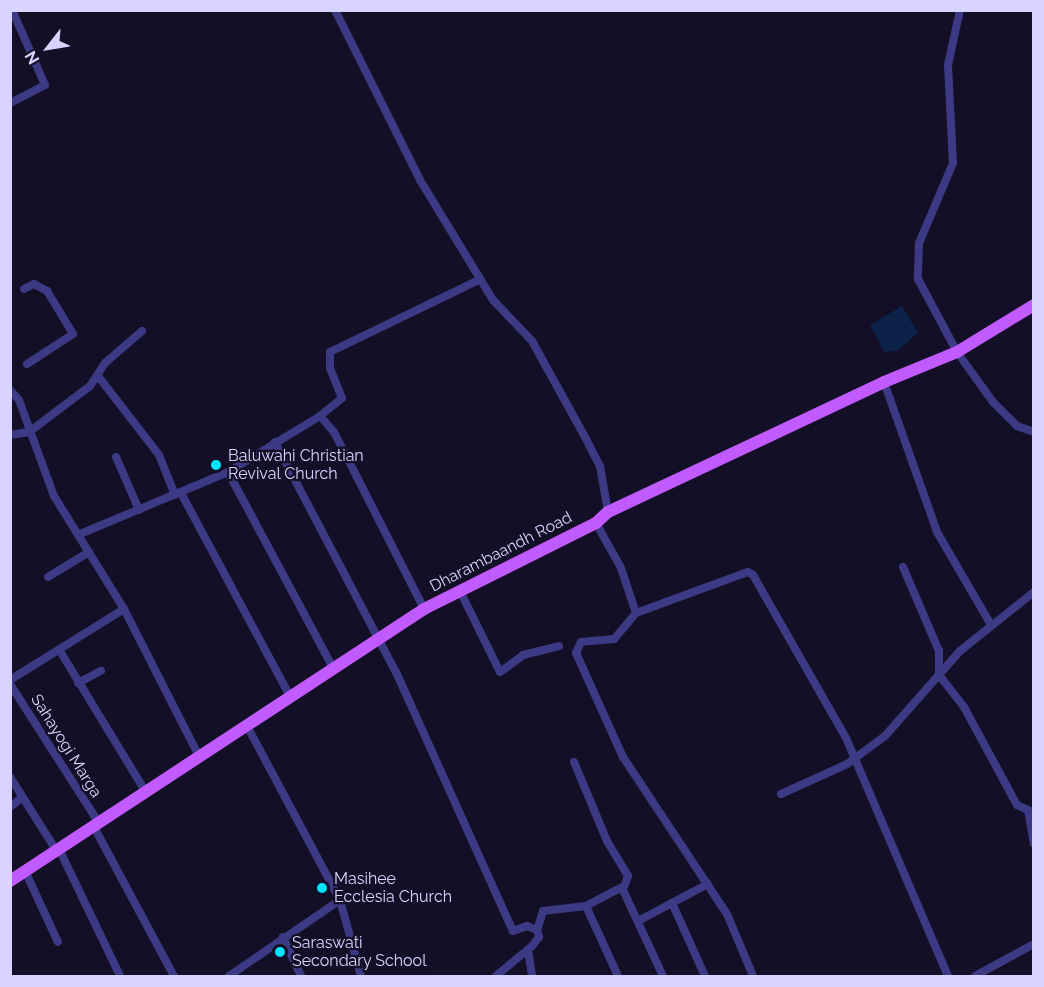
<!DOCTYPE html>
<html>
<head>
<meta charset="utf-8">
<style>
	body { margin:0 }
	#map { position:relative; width:1044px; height:987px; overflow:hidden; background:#130f26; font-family:Raleway,sans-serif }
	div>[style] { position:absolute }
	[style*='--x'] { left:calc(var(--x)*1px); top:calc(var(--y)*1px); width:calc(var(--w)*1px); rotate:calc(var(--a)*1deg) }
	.water>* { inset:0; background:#0c2248 }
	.street>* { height:8px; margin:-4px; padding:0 4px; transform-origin:4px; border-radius:4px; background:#3d3a85 }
	.primary>* { height:12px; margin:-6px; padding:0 6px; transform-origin:6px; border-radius:6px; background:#c25bff }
	.dots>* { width:16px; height:16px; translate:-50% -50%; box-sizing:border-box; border:3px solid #130f26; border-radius:50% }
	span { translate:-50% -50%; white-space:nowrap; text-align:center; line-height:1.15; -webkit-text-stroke:4.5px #130f26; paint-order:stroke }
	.poi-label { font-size:16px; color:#d9d4ff }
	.left { translate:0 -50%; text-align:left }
	.street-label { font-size:16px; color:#d9d4ff }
	.frame { position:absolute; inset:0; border:12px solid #d9d4ff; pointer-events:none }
	.north { position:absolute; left:18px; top:18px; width:60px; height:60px; -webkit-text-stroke:4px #130f26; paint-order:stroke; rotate:239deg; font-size:16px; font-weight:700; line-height:24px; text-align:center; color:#d9d4ff }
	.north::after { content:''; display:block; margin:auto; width:21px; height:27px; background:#d9d4ff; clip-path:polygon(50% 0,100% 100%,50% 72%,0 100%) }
</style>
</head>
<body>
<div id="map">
	<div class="water">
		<i style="clip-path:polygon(902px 306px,918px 333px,897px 351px,884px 352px,870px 325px)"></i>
	</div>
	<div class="street">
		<i style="--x:335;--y:10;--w:190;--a:63.4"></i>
		<i style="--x:420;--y:180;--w:140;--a:58.7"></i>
		<i style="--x:493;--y:300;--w:57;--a:46.4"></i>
		<i style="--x:532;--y:341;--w:110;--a:61.1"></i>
		<i style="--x:585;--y:437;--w:33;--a:63"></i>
		<i style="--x:600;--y:466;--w:47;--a:80.1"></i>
		<i style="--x:960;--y:10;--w:56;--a:102.3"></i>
		<i style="--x:948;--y:65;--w:98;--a:87.1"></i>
		<i style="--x:953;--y:163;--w:87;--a:113"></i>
		<i style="--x:919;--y:243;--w:36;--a:92"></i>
		<i style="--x:918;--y:279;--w:83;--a:61.9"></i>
		<i style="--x:957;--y:352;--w:62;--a:54.2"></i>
		<i style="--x:993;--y:402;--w:34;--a:45"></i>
		<i style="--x:1017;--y:426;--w:18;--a:19"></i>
		<i style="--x:10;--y:103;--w:39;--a:-27"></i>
		<i style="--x:45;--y:85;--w:82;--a:-113.7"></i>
		<i style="--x:24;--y:289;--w:11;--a:-27"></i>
		<i style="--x:34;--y:284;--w:15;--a:28"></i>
		<i style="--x:47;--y:291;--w:50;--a:58.8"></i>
		<i style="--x:73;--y:334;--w:55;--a:146.9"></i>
		<i style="--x:98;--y:376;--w:100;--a:52.3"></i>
		<i style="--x:159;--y:455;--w:43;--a:68.2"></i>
		<i style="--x:884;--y:382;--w:159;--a:70.5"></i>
		<i style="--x:937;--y:532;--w:105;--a:59.8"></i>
		<i style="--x:10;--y:390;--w:13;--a:48"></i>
		<i style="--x:19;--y:400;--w:102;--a:70"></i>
		<i style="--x:54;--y:496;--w:133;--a:58.2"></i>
		<i style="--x:124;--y:609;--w:163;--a:63"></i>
		<i style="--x:320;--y:416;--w:21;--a:49"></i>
		<i style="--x:334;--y:432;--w:199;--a:63"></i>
		<i style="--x:10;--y:435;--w:19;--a:-9"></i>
		<i style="--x:29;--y:432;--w:76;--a:-37"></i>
		<i style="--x:90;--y:386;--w:27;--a:-57"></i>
		<i style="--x:105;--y:363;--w:49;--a:-40.9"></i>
		<i style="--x:275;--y:442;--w:260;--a:62.3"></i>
		<i style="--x:396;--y:672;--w:284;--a:65.7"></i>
		<i style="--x:513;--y:931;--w:15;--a:-20"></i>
		<i style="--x:527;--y:926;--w:11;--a:22"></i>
		<i style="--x:537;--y:930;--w:7;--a:74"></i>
		<i style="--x:539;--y:937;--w:11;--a:128"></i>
		<i style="--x:532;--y:946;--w:47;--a:140.2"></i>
		<i style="--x:116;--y:457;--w:58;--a:66.5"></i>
		<i style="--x:228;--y:472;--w:220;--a:61.8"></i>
		<i style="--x:181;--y:493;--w:228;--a:61.8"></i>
		<i style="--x:596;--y:523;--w:51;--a:60.9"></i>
		<i style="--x:621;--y:568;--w:47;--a:71.6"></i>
		<i style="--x:636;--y:613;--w:34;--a:130"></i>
		<i style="--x:614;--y:639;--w:33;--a:175"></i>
		<i style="--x:581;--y:642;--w:12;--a:114"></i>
		<i style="--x:576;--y:653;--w:114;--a:65.7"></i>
		<i style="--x:623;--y:757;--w:188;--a:56.5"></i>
		<i style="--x:727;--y:914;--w:67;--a:67.2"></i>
		<i style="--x:80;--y:534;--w:160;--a:-22.7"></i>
		<i style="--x:228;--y:472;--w:108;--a:-31.3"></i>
		<i style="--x:320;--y:416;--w:28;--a:-39"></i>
		<i style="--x:342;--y:398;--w:32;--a:-112"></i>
		<i style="--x:330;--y:368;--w:16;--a:-90"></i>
		<i style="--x:330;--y:352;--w:165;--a:-25.8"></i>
		<i style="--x:903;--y:567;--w:91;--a:66.8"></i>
		<i style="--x:939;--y:651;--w:24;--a:90"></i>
		<i style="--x:939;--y:675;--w:41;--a:52"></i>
		<i style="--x:964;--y:707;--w:111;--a:61.6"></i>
		<i style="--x:1017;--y:805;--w:12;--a:24"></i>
		<i style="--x:1028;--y:810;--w:34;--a:80"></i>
		<i style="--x:48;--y:577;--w:48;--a:-31.4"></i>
		<i style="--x:460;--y:591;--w:90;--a:63.7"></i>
		<i style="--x:500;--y:672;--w:29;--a:-36"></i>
		<i style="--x:523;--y:655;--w:37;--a:-14"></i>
		<i style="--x:636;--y:613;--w:119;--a:-20.1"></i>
		<i style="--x:748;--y:572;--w:6;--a:31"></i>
		<i style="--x:753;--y:575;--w:188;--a:60.3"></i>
		<i style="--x:846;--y:738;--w:259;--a:66.8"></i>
		<i style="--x:60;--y:651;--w:164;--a:58.7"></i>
		<i style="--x:10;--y:680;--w:134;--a:-31.9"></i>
		<i style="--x:78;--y:683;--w:26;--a:-28"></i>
		<i style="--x:10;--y:684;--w:165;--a:57.4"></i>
		<i style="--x:246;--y:724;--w:200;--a:61.9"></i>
		<i style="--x:340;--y:900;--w:79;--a:74.6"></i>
		<i style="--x:574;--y:762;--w:86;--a:67.3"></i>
		<i style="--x:607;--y:841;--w:41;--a:59"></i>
		<i style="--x:628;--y:876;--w:15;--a:110"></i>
		<i style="--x:623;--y:890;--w:95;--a:65.1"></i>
		<i style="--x:10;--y:777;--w:86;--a:57.8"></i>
		<i style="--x:781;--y:794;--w:72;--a:-24.4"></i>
		<i style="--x:847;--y:764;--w:47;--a:-36.4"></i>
		<i style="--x:885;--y:736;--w:113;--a:-48.6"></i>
		<i style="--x:960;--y:651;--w:95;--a:-38.6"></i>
		<i style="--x:10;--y:807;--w:16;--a:-38"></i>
		<i style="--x:94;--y:827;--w:169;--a:61.8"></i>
		<i style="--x:59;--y:849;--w:141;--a:64.3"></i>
		<i style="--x:25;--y:871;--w:78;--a:65.1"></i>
		<i style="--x:672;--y:903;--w:80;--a:65.7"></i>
		<i style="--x:638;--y:921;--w:79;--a:-27.9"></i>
		<i style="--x:537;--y:930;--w:20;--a:-72"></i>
		<i style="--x:543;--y:911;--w:43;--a:-6.6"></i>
		<i style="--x:283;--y:937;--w:43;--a:65.2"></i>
		<i style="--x:528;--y:950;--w:26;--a:81"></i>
		<i style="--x:229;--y:976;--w:135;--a:-34.4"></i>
		<i style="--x:618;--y:976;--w:77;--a:-114.6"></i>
		<i style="--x:586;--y:906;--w:43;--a:-27.8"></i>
		<i style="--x:975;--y:976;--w:67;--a:-28.5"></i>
	</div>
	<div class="primary">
		<i style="--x:10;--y:881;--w:495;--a:-33.3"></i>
		<i style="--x:424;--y:609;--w:192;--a:-26.6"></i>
		<i style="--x:596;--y:523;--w:16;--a:-43"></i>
		<i style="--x:608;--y:512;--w:305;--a:-25.2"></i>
		<i style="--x:884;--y:382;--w:79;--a:-22.3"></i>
		<i style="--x:957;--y:352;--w:90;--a:-31.4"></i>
	</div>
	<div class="dots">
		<i style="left:216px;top:465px;background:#00e5ff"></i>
		<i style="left:322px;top:888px;background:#00e5ff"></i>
		<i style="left:280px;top:952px;background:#00e5ff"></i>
	</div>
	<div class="poi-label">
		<span class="left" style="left:228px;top:465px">Baluwahi Christian<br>Revival Church</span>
		<span class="left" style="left:334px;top:888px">Masihee<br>Ecclesia Church</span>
		<span class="left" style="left:292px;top:952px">Saraswati<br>Secondary School</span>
	</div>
	<div class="street-label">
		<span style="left:501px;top:552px;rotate:-27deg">Dharambaandh Road</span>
		<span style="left:66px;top:746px;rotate:58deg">Sahayogi Marga</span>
	</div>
	<div class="frame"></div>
	<div class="north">N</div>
</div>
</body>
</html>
